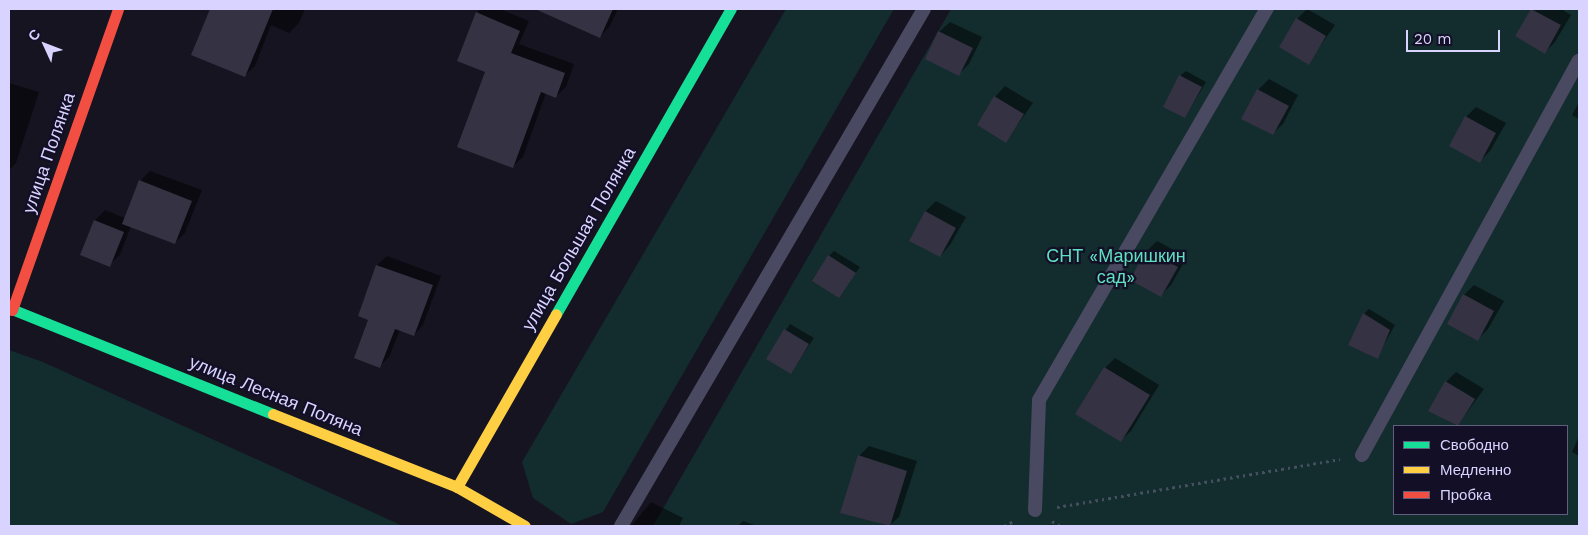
<!DOCTYPE html>
<html>
<head>
<meta charset="utf-8">
<style>
	body { margin:0 }
	#map { position:relative; width:1588px; height:535px; overflow:hidden; background:#161421; font-family:"Work Sans",sans-serif }
	div>[style] { position:absolute }
	[style*='--x'] { left:calc(var(--x)*1px); top:calc(var(--y)*1px); width:calc(var(--w)*1px); rotate:calc(var(--a)*1deg) }
	.green>* { inset:0; background:#132c2d }
	.shadow>* { inset:0; background:#0007 }
	.building>* { inset:0; background:#343243 }
	.path>* { height:3px; margin-top:-1.5px; transform-origin:0; background:repeating-linear-gradient(90deg,#44505f 0 2.5px,transparent 0 6.5px) }
	.lane>* { height:14px; margin:-7px; padding:0 7px; transform-origin:7px; border-radius:7px; background:#4a4962 }
	.fast>* { height:11px; margin:-5.5px; padding:0 5.5px; transform-origin:5.5px; border-radius:5.5px; background:#16e098 }
	.slow>* { height:11px; margin:-5.5px; padding:0 5.5px; transform-origin:5.5px; border-radius:5.5px; background:#ffcf43 }
	.jam>* { height:11px; margin:-5.5px; padding:0 5.5px; transform-origin:5.5px; border-radius:5.5px; background:#f24e42 }
	span { translate:-50% -50%; white-space:nowrap; text-align:center; line-height:1.15; -webkit-text-stroke:4.5px #130f26; paint-order:stroke }
	.street-label { font-size:18px; color:#d9d4ff }
	.park-label { font-size:18px; color:#5fe0c0 }
	.frame { position:absolute; inset:0; border:10px solid #d9d4ff; pointer-events:none }
	.legend { position:absolute; left:1393px; top:425px; width:175px; height:90px; box-sizing:border-box; background:#130f26; border:1px solid #625e7d; margin:0; padding:6px 9px; list-style:none; font-size:15px; color:#d9d4ff }
	.legend li { display:flex; align-items:center; gap:10px; height:25px }
	.legend b { width:25px; border:1px solid #625e7d }
	.north { position:absolute; left:20px; top:20px; width:50px; height:50px; -webkit-text-stroke:4px #130f26; paint-order:stroke; rotate:313deg; font-size:14px; font-weight:700; line-height:20px; text-align:center; color:#d9d4ff }
	.north::after { content:''; display:block; margin:auto; width:18px; height:22px; background:#d9d4ff; clip-path:polygon(50% 0,100% 100%,50% 72%,0 100%) }
	.scale { position:absolute; left:1406px; top:30px; width:94px; height:22px; box-sizing:border-box; border:2px solid #d9d4ff; border-top:0; padding-left:6px; font-size:15px; line-height:18px; white-space:nowrap; color:#d9d4ff; -webkit-text-stroke:4px #130f26; paint-order:stroke }
</style>
</head>
<body>
<div id="map">
	<div class="green">
		<i style="clip-path:polygon(786px 9px,894px 9px,603px 512px,571px 524px,533px 498px,522px 462px)"></i>
		<i style="clip-path:polygon(evenodd,951px 9px,1579px 9px,1579px 526px,653px 526px,951px 9px,1394px 426px,1567px 426px,1567px 514px,1394px 514px,1394px 426px)"></i>
		<i style="clip-path:polygon(9px 350px,43px 362px,403px 526px,9px 526px)"></i>
	</div>
	<div class="shadow">
		<i style="clip-path:polygon(212px 9px,305px 9px,299px 23px,289px 33px,271px 25px,255px 66px,244px 76px,193px 55px)"></i>
		<i style="clip-path:polygon(480px 9px,500px 9px,529px 21px,519px 44px,574px 64px,566px 87px,556px 96px,546px 93px,523px 157px,513px 166px,487px 71px,477px 12px)"></i>
		<i style="clip-path:polygon(544px 9px,618px 9px,610px 26px,600px 37px,543px 11px)"></i>
		<i style="clip-path:polygon(1307px 9px,1335px 25px,1308px 63px,1297px 19px)"></i>
		<i style="clip-path:polygon(1532px 9px,1565px 9px,1564px 11px,1571px 15px,1555px 42px,1545px 52px,1517px 36px)"></i>
		<i style="clip-path:polygon(950px 22px,982px 37px,969px 64px,959px 74px,939px 32px)"></i>
		<i style="clip-path:polygon(1186px 71px,1206px 82px,1185px 117px,1180px 76px)"></i>
		<i style="clip-path:polygon(1269px 79px,1298px 95px,1283px 124px,1272px 134px,1243px 118px,1258px 90px)"></i>
		<i style="clip-path:polygon(9px 83px,39px 92px,16px 163px,9px 170px)"></i>
		<i style="clip-path:polygon(1005px 86px,1033px 103px,1006px 141px,995px 97px)"></i>
		<i style="clip-path:polygon(1579px 102px,1579px 119px,1572px 115px)"></i>
		<i style="clip-path:polygon(1476px 107px,1506px 123px,1490px 151px,1480px 161px,1466px 117px)"></i>
		<i style="clip-path:polygon(150px 171px,202px 190px,185px 233px,175px 243px,131px 226px,120px 255px,109px 265px,81px 254px,95px 220px,105px 210px,125px 218px,140px 181px)"></i>
		<i style="clip-path:polygon(936px 201px,966px 217px,950px 245px,940px 256px,911px 240px,926px 211px)"></i>
		<i style="clip-path:polygon(1157px 241px,1187px 257px,1171px 285px,1161px 295px,1147px 251px)"></i>
		<i style="clip-path:polygon(834px 251px,860px 267px,839px 296px,829px 256px)"></i>
		<i style="clip-path:polygon(387px 256px,441px 276px,423px 325px,414px 335px,400px 330px,389px 357px,380px 366px,370px 319px,359px 315px,377px 265px)"></i>
		<i style="clip-path:polygon(1474px 285px,1504px 301px,1488px 329px,1478px 339px,1464px 295px)"></i>
		<i style="clip-path:polygon(1369px 309px,1395px 325px,1377px 357px,1364px 314px)"></i>
		<i style="clip-path:polygon(790px 324px,814px 338px,790px 373px,768px 358px)"></i>
		<i style="clip-path:polygon(1115px 358px,1159px 385px,1131px 431px,1120px 441px,1105px 368px)"></i>
		<i style="clip-path:polygon(1456px 372px,1484px 389px,1457px 426px,1429px 410px,1446px 382px)"></i>
		<i style="clip-path:polygon(1579px 436px,1579px 456px,1572px 452px)"></i>
		<i style="clip-path:polygon(869px 446px,917px 461px,899px 517px,889px 526px,841px 512px,859px 456px)"></i>
		<i style="clip-path:polygon(651px 502px,683px 518px,679px 526px,631px 526px)"></i>
		<i style="clip-path:polygon(743px 521px,757px 526px,738px 526px)"></i>
	</div>
	<div class="building">
		<i style="clip-path:polygon(210px 9px,273px 9px,245px 77px,191px 55px)"></i>
		<i style="clip-path:polygon(535px 9px,613px 9px,600px 38px)"></i>
		<i style="clip-path:polygon(1531px 9px,1561px 25px,1545px 54px,1515px 36px)"></i>
		<i style="clip-path:polygon(476px 12px,520px 31px,511px 53px,565px 73px,556px 98px,541px 92px,513px 168px,457px 147px,485px 72px,457px 61px)"></i>
		<i style="clip-path:polygon(1296px 18px,1326px 36px,1309px 65px,1279px 47px)"></i>
		<i style="clip-path:polygon(938px 31px,973px 48px,959px 76px,925px 59px)"></i>
		<i style="clip-path:polygon(1179px 75px,1202px 87px,1185px 118px,1163px 107px)"></i>
		<i style="clip-path:polygon(1257px 89px,1289px 106px,1273px 135px,1241px 119px)"></i>
		<i style="clip-path:polygon(994px 96px,1024px 114px,1006px 143px,977px 125px)"></i>
		<i style="clip-path:polygon(1465px 116px,1496px 133px,1480px 163px,1449px 146px)"></i>
		<i style="clip-path:polygon(139px 180px,192px 201px,175px 244px,122px 224px)"></i>
		<i style="clip-path:polygon(925px 211px,956px 228px,940px 257px,909px 241px)"></i>
		<i style="clip-path:polygon(94px 220px,124px 232px,110px 267px,80px 255px)"></i>
		<i style="clip-path:polygon(1146px 250px,1178px 267px,1161px 297px,1130px 280px)"></i>
		<i style="clip-path:polygon(828px 255px,856px 273px,839px 298px,812px 281px)"></i>
		<i style="clip-path:polygon(376px 265px,433px 285px,414px 336px,395px 329px,380px 368px,354px 358px,368px 320px,358px 316px)"></i>
		<i style="clip-path:polygon(1463px 294px,1494px 311px,1478px 341px,1447px 324px)"></i>
		<i style="clip-path:polygon(1363px 313px,1390px 330px,1378px 359px,1348px 345px)"></i>
		<i style="clip-path:polygon(784px 329px,809px 344px,791px 374px,766px 359px)"></i>
		<i style="clip-path:polygon(1104px 367px,1150px 395px,1121px 442px,1075px 414px)"></i>
		<i style="clip-path:polygon(1445px 381px,1475px 399px,1458px 426px,1428px 411px)"></i>
		<i style="clip-path:polygon(858px 455px,907px 471px,890px 526px,840px 513px)"></i>
	</div>
	<div class="path">
		<i style="--x:1057;--y:507;--w:287;--a:-9.6"></i>
		<i style="--x:1052;--y:521;--w:9;--a:32"></i>
		<i style="--x:1004;--y:526;--w:13;--a:-27"></i>
	</div>
	<div class="lane">
		<i style="--x:1362;--y:455;--w:450;--a:-61.2"></i>
		<i style="--x:1035;--y:510;--w:110;--a:-87.9"></i>
		<i style="--x:1039;--y:400;--w:453;--a:-59.8"></i>
		<i style="--x:621;--y:526;--w:599;--a:-59.63"></i>
	</div>
	<div class="fast">
		<i style="--x:9;--y:308;--w:284;--a:21.9"></i>
		<i style="--x:556;--y:314;--w:352;--a:-60.2"></i>
	</div>
	<div class="slow">
		<i style="--x:273;--y:414;--w:198;--a:21.6"></i>
		<i style="--x:457;--y:487;--w:78;--a:29.8"></i>
		<i style="--x:457;--y:487;--w:199;--a:-60.2"></i>
	</div>
	<div class="jam">
		<i style="--x:12;--y:310;--w:319;--a:-70.6"></i>
	</div>
	<div class="street-label">
		<span style="left:49px;top:153px;rotate:-71deg">улица Полянка</span>
		<span style="left:579px;top:239px;rotate:-60deg">улица Большая Полянка</span>
		<span style="left:276px;top:396px;rotate:22deg">улица Лесная Поляна</span>
	</div>
	<div class="park-label">
		<span style="left:1116px;top:267px">СНТ «Маришкин<br>сад»</span>
	</div>
	<div class="frame"></div>
	<ul class="legend">
	<li><b style="height:6px;background:#16e098"></b>Свободно</li>
	<li><b style="height:6px;background:#ffcf43"></b>Медленно</li>
	<li><b style="height:6px;background:#f24e42"></b>Пробка</li>
	</ul>
	<div class="north">С</div>
	<div class="scale">20 m</div>
</div>
</body>
</html>
